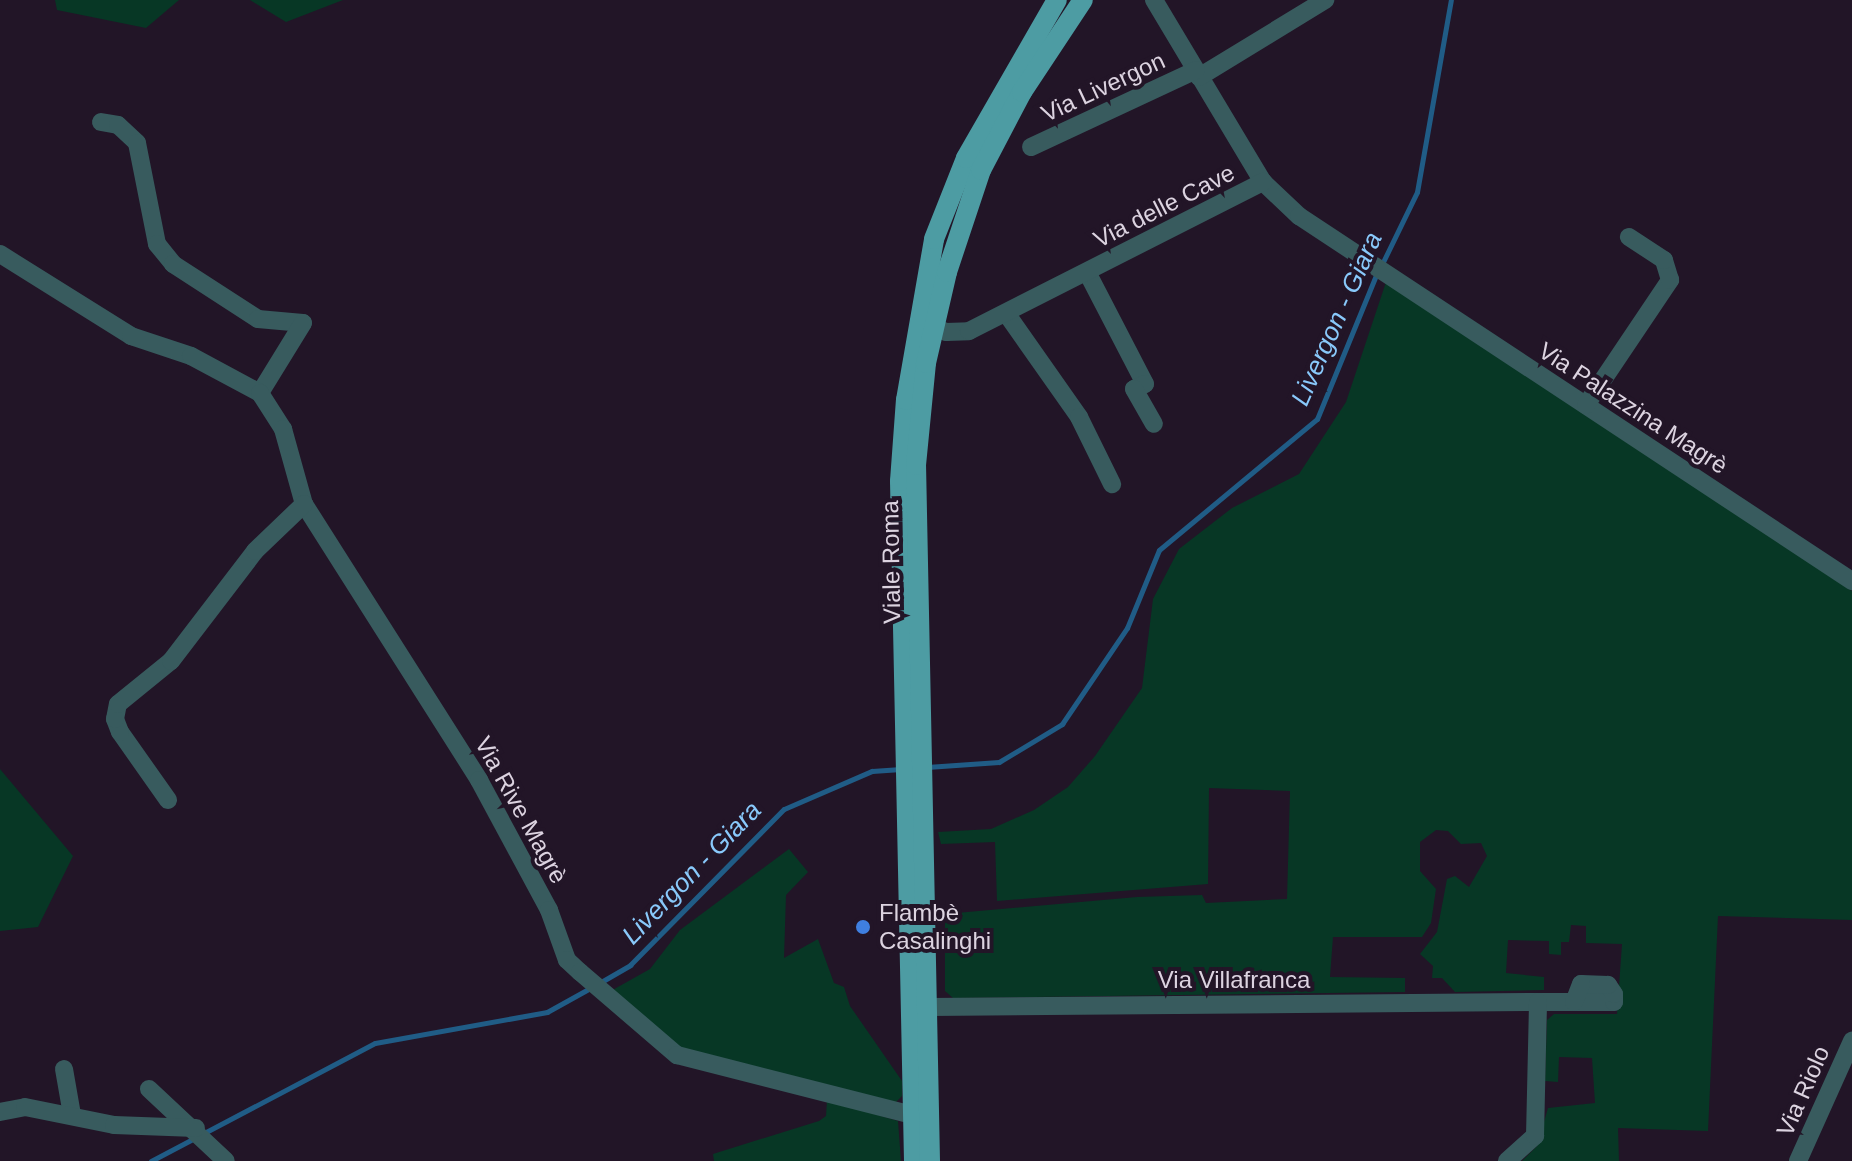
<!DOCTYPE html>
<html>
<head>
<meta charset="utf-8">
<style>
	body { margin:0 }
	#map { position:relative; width:1852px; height:1161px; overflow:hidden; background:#221527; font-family:Helvetica,sans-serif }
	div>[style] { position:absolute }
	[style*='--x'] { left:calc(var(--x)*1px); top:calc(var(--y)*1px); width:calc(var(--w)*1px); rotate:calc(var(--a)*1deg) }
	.green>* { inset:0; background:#073725 }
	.stream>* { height:5px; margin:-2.5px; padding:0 2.5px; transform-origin:2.5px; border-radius:2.5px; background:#205c86 }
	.minor>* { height:18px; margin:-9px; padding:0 9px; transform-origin:9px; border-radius:9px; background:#385b5e }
	.major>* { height:20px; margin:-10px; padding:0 10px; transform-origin:10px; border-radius:10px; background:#4d9ca3 }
	.dots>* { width:22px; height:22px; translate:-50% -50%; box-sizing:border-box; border:4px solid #221527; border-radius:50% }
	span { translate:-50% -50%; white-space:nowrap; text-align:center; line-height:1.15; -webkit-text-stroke:8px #221527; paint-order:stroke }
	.street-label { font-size:24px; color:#dcd3e0 }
	.poi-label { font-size:24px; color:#dcd3e0 }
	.left { translate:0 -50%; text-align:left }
	.water-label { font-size:26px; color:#89c9fb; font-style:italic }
</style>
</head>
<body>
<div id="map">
	<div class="green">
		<i style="clip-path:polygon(55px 0,179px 0,146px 28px,57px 10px)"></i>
		<i style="clip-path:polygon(250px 0,343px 0,286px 22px)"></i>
		<i style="clip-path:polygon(1386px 282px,1852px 591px,1852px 920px,1718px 916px,1708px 1131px,1618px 1128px,1619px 1161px,1522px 1161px,1537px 1146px,1548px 1108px,1595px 1103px,1592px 1058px,1559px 1057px,1558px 1082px,1545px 1081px,1547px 1020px,1554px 1014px,1617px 1014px,1622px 944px,1586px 943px,1586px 926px,1571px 925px,1569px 942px,1561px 942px,1561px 955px,1549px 954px,1549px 941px,1508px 940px,1506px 973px,1544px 977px,1544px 990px,1455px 992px,1442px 978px,1432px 978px,1433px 966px,1420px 954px,1437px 932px,1447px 879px,1455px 876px,1469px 887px,1487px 856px,1481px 843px,1461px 844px,1448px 831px,1436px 830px,1420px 842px,1420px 871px,1436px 889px,1431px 923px,1422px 937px,1333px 937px,1330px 977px,1405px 978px,1405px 992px,953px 998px,945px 991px,945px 914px,1137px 897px,1202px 895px,1206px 903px,1287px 899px,1290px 791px,1209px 788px,1208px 884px,997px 901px,995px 842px,941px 844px,938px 832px,991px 829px,1034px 810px,1068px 787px,1095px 756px,1142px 688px,1153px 599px,1179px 549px,1232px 508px,1299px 474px,1346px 402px)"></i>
		<i style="clip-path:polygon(0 769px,73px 856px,38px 927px,0 931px)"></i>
		<i style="clip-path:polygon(789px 849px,808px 872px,786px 895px,784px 958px,818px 939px,834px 983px,844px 987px,850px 1006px,902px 1081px,902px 1096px,895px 1103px,686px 1053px,609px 992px,650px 969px,680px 930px)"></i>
		<i style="clip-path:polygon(827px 1100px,898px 1121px,901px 1161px,714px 1161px,713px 1154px,819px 1121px,826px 1116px)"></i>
	</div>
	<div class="stream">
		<i style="--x:1382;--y:264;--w:80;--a:-64.1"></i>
		<i style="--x:1417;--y:192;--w:195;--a:-80"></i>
		<i style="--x:927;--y:767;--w:72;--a:-4"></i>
		<i style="--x:999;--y:762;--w:74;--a:-31.1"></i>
		<i style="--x:1062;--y:724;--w:116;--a:-55.9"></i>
		<i style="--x:1127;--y:628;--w:84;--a:-67.7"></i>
		<i style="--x:1159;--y:550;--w:205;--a:-39.7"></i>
		<i style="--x:1317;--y:419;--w:158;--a:-67.7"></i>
		<i style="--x:601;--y:982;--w:34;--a:-30"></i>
		<i style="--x:630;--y:965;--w:219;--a:-45.4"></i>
		<i style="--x:784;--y:809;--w:96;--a:-23.4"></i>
		<i style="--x:872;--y:771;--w:29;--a:-4"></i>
		<i style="--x:151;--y:1161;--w:253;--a:-27.8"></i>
		<i style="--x:375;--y:1043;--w:175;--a:-10.2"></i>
		<i style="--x:547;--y:1012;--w:51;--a:-29.1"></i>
	</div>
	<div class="minor">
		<i style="--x:1154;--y:0;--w:212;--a:59.1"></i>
		<i style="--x:1263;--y:182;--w:50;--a:43.4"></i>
		<i style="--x:1299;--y:216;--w:663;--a:33.43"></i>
		<i style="--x:1199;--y:77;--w:148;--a:-31.4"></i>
		<i style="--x:101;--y:122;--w:17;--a:10"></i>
		<i style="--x:118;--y:125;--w:26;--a:43"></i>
		<i style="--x:137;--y:143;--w:103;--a:78.8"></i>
		<i style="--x:157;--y:244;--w:26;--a:51"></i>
		<i style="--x:173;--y:264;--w:101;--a:32.9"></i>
		<i style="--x:258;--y:319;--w:45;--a:5.1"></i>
		<i style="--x:303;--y:323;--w:82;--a:121.6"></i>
		<i style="--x:1031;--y:147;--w:182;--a:-25"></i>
		<i style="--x:0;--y:254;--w:155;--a:32"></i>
		<i style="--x:131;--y:336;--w:63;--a:18.4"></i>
		<i style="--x:191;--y:356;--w:78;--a:28.2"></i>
		<i style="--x:260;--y:393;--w:43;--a:57.4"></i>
		<i style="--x:283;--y:429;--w:78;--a:74.4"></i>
		<i style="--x:304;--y:504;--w:327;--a:57.6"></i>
		<i style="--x:479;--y:780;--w:148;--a:61.7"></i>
		<i style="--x:549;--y:910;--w:53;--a:70.2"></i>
		<i style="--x:567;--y:960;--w:18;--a:43"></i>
		<i style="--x:580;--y:972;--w:128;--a:40.6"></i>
		<i style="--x:677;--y:1055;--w:244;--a:14.3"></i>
		<i style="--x:1087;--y:272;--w:126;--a:62.6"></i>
		<i style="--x:1145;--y:384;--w:12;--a:156"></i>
		<i style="--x:1134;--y:389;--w:40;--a:60.3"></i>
		<i style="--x:1006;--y:313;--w:127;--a:54.9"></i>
		<i style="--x:1079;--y:417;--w:75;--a:63.8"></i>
		<i style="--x:934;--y:327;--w:13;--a:23"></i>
		<i style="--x:946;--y:332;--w:23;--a:-2"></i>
		<i style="--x:969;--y:331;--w:330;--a:-26.9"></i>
		<i style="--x:1586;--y:405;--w:151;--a:-56.1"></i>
		<i style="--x:1670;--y:280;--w:21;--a:-107"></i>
		<i style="--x:1664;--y:260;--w:42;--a:-146.7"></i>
		<i style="--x:168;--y:800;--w:83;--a:-125.2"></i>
		<i style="--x:120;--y:732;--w:14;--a:-111"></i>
		<i style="--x:115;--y:719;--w:15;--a:-79"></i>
		<i style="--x:118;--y:704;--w:68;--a:-39.1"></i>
		<i style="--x:171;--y:661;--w:138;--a:-52.6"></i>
		<i style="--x:255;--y:551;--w:68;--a:-43.8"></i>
		<i style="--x:929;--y:1007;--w:609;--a:-0.47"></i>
		<i style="--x:1538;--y:1002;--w:76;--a:0"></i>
		<i style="--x:1614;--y:1002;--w:8;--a:-90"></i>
		<i style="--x:1614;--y:994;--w:11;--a:-124"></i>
		<i style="--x:1608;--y:985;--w:27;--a:-178"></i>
		<i style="--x:1581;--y:984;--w:19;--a:111"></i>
		<i style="--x:64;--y:1069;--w:47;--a:80.1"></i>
		<i style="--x:149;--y:1089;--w:105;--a:43.1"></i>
		<i style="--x:0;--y:1112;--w:25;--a:-11"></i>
		<i style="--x:25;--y:1107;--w:91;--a:11.4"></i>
		<i style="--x:114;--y:1125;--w:82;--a:2.1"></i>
		<i style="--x:1507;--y:1161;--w:38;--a:-42"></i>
		<i style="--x:1535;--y:1136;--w:134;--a:-88.7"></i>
		<i style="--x:1798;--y:1161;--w:132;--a:-65.8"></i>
	</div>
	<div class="major">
		<i style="--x:914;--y:1161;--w:680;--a:-91.18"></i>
		<i style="--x:900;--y:481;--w:81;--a:-85.8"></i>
		<i style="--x:906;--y:400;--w:163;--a:-80.1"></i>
		<i style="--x:934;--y:239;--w:87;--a:-68.4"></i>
		<i style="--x:966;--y:158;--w:182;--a:-60.1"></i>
		<i style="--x:930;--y:1161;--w:696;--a:-91.15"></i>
		<i style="--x:916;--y:465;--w:102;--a:-84.4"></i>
		<i style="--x:926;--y:363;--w:93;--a:-77"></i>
		<i style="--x:947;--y:272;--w:108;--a:-71.6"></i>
		<i style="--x:981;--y:170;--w:88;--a:-62.3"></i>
		<i style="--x:1022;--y:92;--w:110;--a:-56.5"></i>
	</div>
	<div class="dots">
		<i style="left:863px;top:927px;background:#3f7fe0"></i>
	</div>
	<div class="street-label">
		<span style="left:1103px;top:87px;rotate:-25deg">Via Livergon</span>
		<span style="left:1164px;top:206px;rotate:-27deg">Via delle Cave</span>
		<span style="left:1633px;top:408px;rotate:33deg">Via Palazzina Magrè</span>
		<span style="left:891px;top:562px;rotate:-91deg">Viale Roma</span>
		<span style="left:521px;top:810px;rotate:61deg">Via Rive Magrè</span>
		<span style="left:1234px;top:980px">Via Villafranca</span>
		<span style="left:1803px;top:1091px;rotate:-66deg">Via Riolo</span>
	</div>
	<div class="poi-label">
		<span class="left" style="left:879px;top:927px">Flambè<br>Casalinghi</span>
	</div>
	<div class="water-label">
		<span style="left:1337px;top:319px;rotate:-66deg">Livergon - Giara</span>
		<span style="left:692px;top:873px;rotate:-46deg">Livergon - Giara</span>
	</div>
</div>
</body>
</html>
